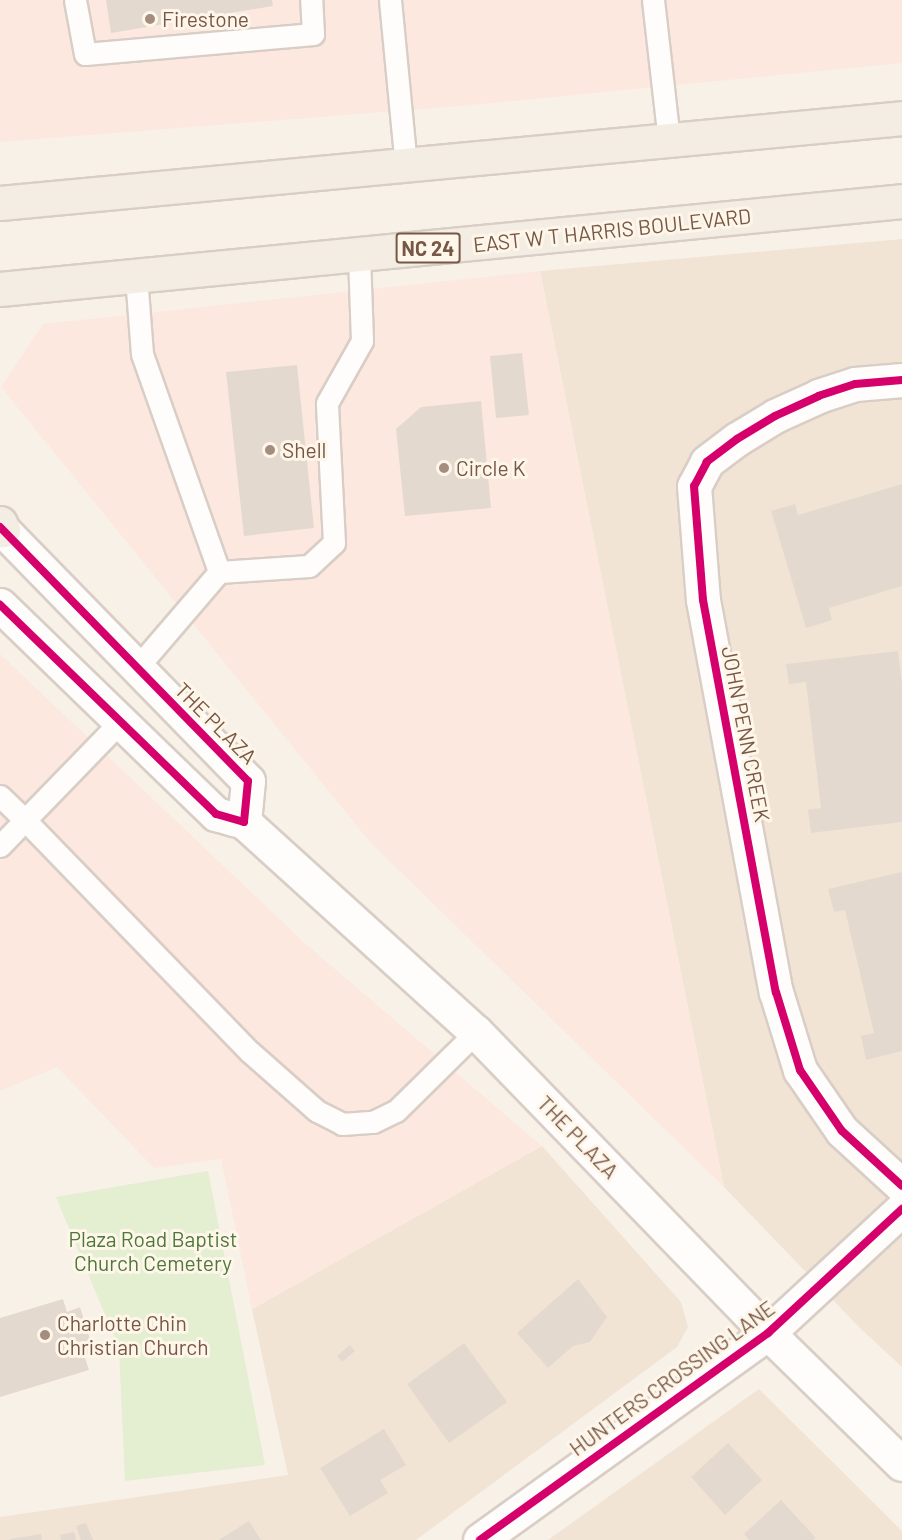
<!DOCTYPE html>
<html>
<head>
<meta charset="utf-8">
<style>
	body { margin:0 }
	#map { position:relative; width:902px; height:1540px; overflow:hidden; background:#f8f1e8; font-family:Barlow,sans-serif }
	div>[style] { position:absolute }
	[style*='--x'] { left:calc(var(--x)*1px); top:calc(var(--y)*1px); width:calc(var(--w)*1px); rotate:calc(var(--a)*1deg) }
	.residential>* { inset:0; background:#f2e4d5 }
	.commercial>* { inset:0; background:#fce8de }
	.green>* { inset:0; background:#e4eed1 }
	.building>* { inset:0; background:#e4d9cf }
	.roads { filter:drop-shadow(2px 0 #d9cec6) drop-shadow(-2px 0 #d9cec6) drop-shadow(0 2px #d9cec6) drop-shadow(0 -2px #d9cec6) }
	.service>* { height:21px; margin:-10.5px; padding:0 10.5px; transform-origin:10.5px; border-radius:10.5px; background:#fefdfc }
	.minor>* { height:33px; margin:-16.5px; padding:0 16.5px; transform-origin:16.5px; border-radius:16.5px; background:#fefdfc }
	.secondary>* { height:33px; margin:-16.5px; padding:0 16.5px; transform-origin:16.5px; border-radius:16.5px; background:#fefdfc }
	.primary>* { height:33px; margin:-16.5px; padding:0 16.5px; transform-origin:16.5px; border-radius:16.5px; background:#f3ede4 }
	.cycleway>* { height:8px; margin:-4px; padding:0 4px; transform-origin:4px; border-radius:4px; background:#d6006c }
	.dots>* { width:16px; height:16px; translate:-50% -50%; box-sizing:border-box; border:3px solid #fff6ea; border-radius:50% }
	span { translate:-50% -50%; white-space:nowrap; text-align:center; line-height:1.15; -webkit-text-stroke:6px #fff6ea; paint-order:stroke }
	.shield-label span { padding:2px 4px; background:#fff6ea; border:2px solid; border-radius:4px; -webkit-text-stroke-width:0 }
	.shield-label { font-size:20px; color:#775746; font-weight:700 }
	.poi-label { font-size:21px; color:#775746 }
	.left { translate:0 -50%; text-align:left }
	.street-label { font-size:21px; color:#775746 }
	.park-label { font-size:21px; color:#4e783b }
</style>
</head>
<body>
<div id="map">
	<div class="residential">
		<i style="clip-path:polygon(902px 239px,902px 1367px,860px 1328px,724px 1187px,540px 271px)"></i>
		<i style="clip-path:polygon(542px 1146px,681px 1302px,688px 1327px,677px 1347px,416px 1540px,0 1540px,0 1517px,288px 1475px,252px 1309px)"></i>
		<i style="clip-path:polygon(759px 1389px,902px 1531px,902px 1540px,548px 1540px)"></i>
	</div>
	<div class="commercial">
		<i style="clip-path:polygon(0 0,902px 0,902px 63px,461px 106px,0 142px)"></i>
		<i style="clip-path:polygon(540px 271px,724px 1187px,370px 842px,1px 387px,43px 324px)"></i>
		<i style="clip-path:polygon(0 654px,308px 946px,542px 1146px,252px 1309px,221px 1159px,154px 1168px,57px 1067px,0 1091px)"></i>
	</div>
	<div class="green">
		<i style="clip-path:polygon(208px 1171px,265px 1465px,125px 1481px,119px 1348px,56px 1197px)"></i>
	</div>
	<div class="building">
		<i style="clip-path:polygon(106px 0,272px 0,273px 6px,111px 33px)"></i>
		<i style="clip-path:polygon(522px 353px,529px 415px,496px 418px,490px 356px)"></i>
		<i style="clip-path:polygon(297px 365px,314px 528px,244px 536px,226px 372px)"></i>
		<i style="clip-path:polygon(481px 401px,491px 508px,405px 516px,396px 429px,421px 407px)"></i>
		<i style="clip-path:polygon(902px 484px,902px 586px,829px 608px,832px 620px,806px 628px,771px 511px,795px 504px,798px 515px)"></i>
		<i style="clip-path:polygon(898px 651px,902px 684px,902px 822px,811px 833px,808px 810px,821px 808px,806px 682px,789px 684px,786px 664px)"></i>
		<i style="clip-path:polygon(902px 872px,902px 1051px,866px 1060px,861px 1036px,874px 1033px,845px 910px,834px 912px,828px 889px)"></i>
		<i style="clip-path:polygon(578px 1279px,607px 1317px,590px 1342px,573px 1346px,548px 1368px,517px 1333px)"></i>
		<i style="clip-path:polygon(63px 1299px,67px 1312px,80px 1307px,94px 1352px,84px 1355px,89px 1370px,0 1397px,0 1318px)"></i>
		<i style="clip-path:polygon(464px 1343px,507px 1402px,449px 1443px,407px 1384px)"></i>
		<i style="clip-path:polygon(350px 1345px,355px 1351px,342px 1362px,337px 1356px)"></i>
		<i style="clip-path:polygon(384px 1429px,406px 1465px,380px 1480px,388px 1493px,350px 1516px,320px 1468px)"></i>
		<i style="clip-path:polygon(728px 1443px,762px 1480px,725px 1515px,691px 1477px)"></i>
		<i style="clip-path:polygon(781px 1500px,816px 1538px,813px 1540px,749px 1540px,744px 1534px)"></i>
		<i style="clip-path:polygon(249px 1521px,261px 1540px,219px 1540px)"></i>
		<i style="clip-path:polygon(86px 1523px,93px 1540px,81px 1540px,76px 1526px)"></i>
		<i style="clip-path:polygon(74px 1532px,76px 1540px,61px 1540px,60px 1535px)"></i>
		<i style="clip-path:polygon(41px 1534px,42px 1540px,10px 1540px,10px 1539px)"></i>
	</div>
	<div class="roads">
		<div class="service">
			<i style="--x:75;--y:0;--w:55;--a:79.5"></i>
			<i style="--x:85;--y:54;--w:229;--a:-5"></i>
			<i style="--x:313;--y:34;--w:34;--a:-93"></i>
			<i style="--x:390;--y:0;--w:166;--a:84.5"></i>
			<i style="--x:653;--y:0;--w:141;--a:83.5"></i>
			<i style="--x:136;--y:276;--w:78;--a:85.6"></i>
			<i style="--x:142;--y:354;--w:231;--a:70.5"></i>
			<i style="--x:219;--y:572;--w:128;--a:130.6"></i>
			<i style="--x:219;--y:572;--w:90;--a:-3.8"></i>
			<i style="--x:309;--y:566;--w:34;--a:-43"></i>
			<i style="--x:334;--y:543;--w:140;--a:-92.9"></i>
			<i style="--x:327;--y:403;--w:71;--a:-60.6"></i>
			<i style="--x:362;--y:341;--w:86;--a:-92"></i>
			<i style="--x:120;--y:722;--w:136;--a:134.1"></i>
			<i style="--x:25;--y:820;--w:323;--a:45.9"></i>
			<i style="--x:250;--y:1052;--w:89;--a:41.4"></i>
			<i style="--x:317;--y:1111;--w:28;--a:27"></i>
			<i style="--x:342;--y:1124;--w:31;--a:-4"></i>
			<i style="--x:373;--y:1122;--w:25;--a:-26"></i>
			<i style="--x:396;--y:1111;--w:112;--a:-44.6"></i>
			<i style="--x:0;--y:796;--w:35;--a:44"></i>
			<i style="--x:25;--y:820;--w:36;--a:134"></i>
		</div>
		<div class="minor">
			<i style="--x:902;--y:380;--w:47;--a:175.1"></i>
			<i style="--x:855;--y:384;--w:38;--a:162"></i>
			<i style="--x:819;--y:396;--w:48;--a:155.6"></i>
			<i style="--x:775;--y:416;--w:44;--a:148.8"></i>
			<i style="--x:737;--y:439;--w:38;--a:143"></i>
			<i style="--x:707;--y:462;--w:27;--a:118"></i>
			<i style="--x:694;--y:486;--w:114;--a:85.5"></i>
			<i style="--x:703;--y:600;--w:399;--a:79.5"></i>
			<i style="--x:776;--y:992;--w:82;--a:72.9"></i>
			<i style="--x:800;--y:1070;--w:74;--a:55.5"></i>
			<i style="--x:842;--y:1131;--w:81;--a:42.5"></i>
			<i style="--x:480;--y:1540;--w:355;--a:-35.7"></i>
			<i style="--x:768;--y:1333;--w:183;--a:-42.8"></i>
		</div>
		<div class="secondary">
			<i style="--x:0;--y:527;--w:355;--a:45.7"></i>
			<i style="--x:248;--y:781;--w:41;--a:95.6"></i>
			<i style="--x:0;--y:605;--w:301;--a:44.1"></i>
			<i style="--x:216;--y:814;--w:29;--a:16"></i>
			<i style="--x:244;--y:822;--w:313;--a:42.2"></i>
			<i style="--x:476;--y:1032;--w:419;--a:45.9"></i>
			<i style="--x:768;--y:1333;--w:187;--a:44.4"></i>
		</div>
		<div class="primary">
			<i style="--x:0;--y:203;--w:906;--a:-5.38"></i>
			<i style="--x:0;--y:289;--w:906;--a:-5.57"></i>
			<i style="--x:0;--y:523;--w:8;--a:67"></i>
		</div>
	</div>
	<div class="cycleway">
		<i style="--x:902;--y:380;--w:47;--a:175.1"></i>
		<i style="--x:855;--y:384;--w:38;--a:162"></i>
		<i style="--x:819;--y:396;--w:48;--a:155.6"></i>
		<i style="--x:775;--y:416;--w:44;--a:148.8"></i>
		<i style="--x:737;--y:439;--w:38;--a:143"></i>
		<i style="--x:707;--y:462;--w:27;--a:118"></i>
		<i style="--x:694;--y:486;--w:114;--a:85.5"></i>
		<i style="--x:703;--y:600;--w:399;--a:79.5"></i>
		<i style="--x:776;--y:992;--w:82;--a:72.9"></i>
		<i style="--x:800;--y:1070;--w:74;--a:55.5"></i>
		<i style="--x:842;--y:1131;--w:81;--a:42.5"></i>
		<i style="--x:0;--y:527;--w:355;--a:45.7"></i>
		<i style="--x:248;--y:781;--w:41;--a:95.6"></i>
		<i style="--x:244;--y:822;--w:29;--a:-164"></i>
		<i style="--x:216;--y:814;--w:301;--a:-135.9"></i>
		<i style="--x:480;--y:1540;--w:355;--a:-35.7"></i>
		<i style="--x:768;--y:1333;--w:183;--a:-42.8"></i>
	</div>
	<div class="dots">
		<i style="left:150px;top:19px;background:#a48d7f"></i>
		<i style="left:270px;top:450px;background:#a48d7f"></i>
		<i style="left:444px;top:468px;background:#a48d7f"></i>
		<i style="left:45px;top:1335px;background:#a48d7f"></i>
	</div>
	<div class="shield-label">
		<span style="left:428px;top:248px">NC 24</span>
	</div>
	<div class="poi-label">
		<span class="left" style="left:162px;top:19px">Firestone</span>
		<span class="left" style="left:282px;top:450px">Shell</span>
		<span class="left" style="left:456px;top:468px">Circle K</span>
		<span class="left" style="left:57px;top:1335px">Charlotte Chin<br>Christian Church</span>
	</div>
	<div class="street-label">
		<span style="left:612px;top:230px;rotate:-6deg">EAST W T HARRIS BOULEVARD</span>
		<span style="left:216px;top:723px;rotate:45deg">THE PLAZA</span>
		<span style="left:746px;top:734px;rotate:79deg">JOHN PENN CREEK</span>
		<span style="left:578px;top:1137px;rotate:46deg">THE PLAZA</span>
		<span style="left:672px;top:1378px;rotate:-36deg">HUNTERS CROSSING LANE</span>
	</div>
	<div class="park-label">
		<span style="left:153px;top:1251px">Plaza Road Baptist<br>Church Cemetery</span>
	</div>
</div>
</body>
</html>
